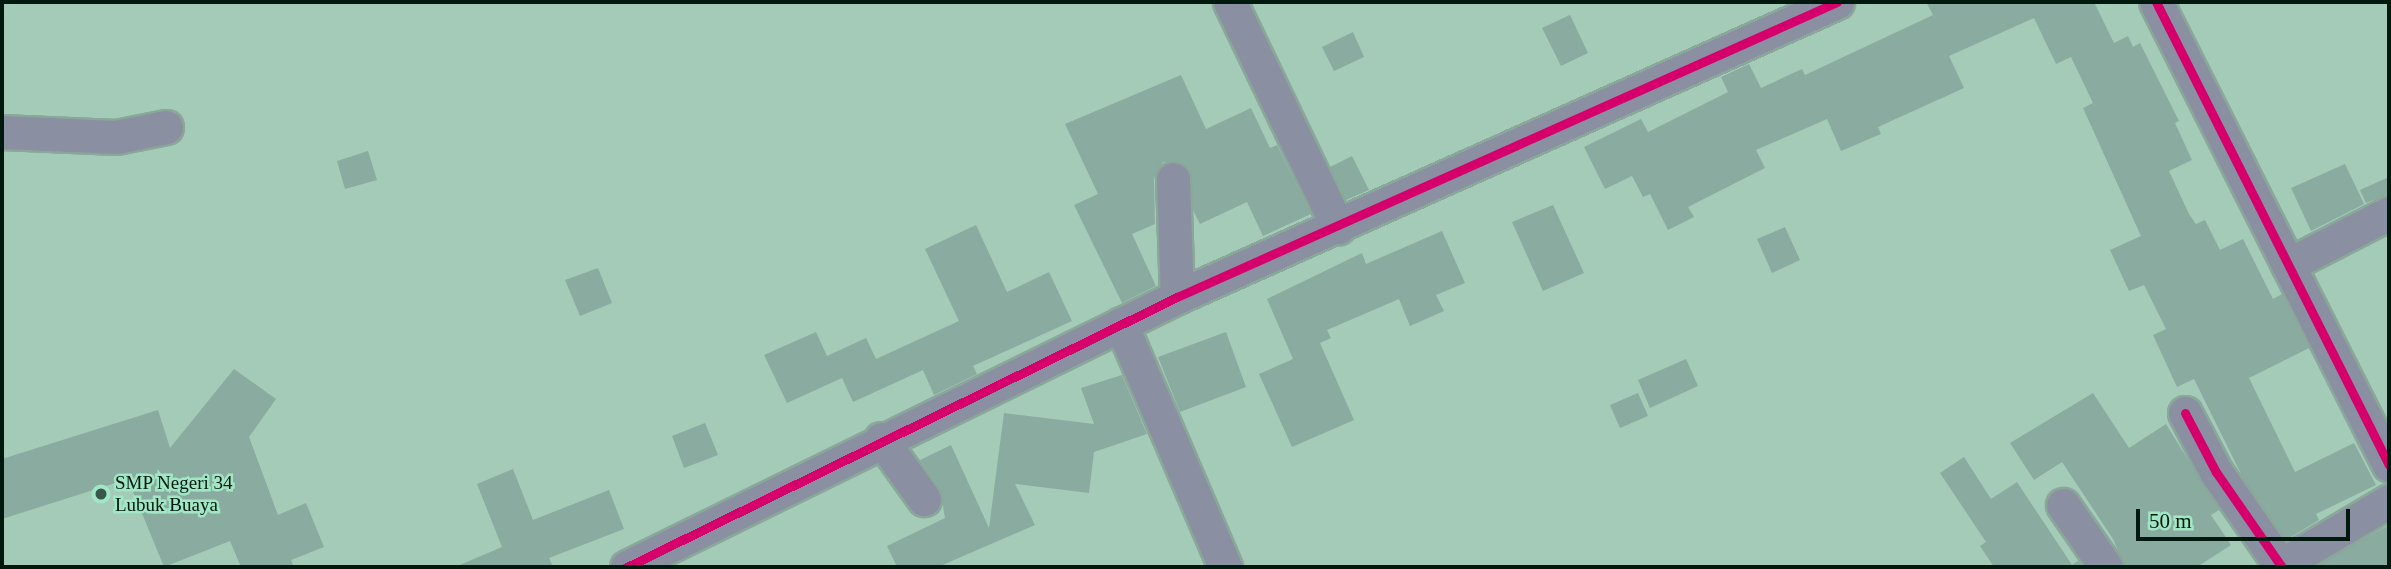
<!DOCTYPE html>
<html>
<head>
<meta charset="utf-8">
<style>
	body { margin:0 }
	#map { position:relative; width:2391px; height:569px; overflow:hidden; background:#a4cbb8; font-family:Georgia,serif }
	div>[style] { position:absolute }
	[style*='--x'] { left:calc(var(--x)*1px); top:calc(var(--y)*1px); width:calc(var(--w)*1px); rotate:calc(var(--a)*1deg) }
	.building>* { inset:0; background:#89aba0 }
	.roads { filter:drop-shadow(2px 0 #8aa899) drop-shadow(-2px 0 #8aa899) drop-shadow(0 2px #8aa899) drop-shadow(0 -2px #8aa899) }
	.minor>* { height:33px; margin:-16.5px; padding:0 16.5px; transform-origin:16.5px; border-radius:16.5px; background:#8a90a1 }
	.cycleway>* { height:9px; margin:-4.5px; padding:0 4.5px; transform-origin:4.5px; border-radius:4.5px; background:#d6006c }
	.dots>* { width:19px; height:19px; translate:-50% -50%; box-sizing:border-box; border:4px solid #a1e7c6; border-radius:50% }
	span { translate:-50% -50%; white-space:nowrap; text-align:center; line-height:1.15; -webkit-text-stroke:5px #a1e7c6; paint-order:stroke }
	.poi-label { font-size:19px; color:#00190e }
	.left { translate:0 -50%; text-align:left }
	.frame { position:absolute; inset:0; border:4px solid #00190e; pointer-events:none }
	.scale { position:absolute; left:2136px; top:509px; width:214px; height:32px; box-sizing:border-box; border:4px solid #00190e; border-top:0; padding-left:9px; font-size:21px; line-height:24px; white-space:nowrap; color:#00190e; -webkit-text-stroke:5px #a1e7c6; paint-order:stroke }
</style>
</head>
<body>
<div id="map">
	<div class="building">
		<i style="clip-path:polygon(1926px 2px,2094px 2px,2114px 43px,2128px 36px,2133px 47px,2140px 43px,2179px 121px,2175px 123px,2192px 160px,2169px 171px,2189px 214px,2196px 224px,2205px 220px,2220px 250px,2243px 239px,2273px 299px,2282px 294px,2309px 348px,2249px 378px,2295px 472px,2354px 443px,2376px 485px,2316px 514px,2319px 520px,2286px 540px,2243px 478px,2194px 379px,2177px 387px,2153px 335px,2166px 329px,2144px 285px,2129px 291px,2110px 250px,2141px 236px,2083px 108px,2093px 103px,2071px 57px,2056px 64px,2034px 18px,1949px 56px,1964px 88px,1878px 127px,1881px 134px,1841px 151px,1827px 119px,1756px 150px,1765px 168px,1688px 207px,1694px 217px,1668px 230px,1650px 194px,1643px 197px,1632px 176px,1605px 189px,1584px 147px,1641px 119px,1648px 132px,1728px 92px,1721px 77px,1749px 64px,1761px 88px,1802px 69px,1805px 75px,1933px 15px)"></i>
		<i style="clip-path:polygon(1570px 15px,1588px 53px,1561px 66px,1542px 28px)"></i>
		<i style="clip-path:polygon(1353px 32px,1364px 57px,1334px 71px,1322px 47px)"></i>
		<i style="clip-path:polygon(1181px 75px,1206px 129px,1251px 108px,1270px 148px,1277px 145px,1311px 214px,1263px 236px,1247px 202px,1200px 224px,1193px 210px,1190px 169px,1181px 162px,1163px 162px,1154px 179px,1155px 224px,1132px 234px,1156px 286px,1122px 303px,1074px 205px,1098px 194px,1065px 124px)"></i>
		<i style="clip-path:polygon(368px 151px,377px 180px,345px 189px,337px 161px)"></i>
		<i style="clip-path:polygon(1352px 156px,1369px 190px,1346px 200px,1330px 167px)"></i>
		<i style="clip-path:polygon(2345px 164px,2364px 204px,2311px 231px,2291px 188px)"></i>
		<i style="clip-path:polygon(2389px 177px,2389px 194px,2366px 203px,2360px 190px)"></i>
		<i style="clip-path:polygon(1553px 205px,1584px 273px,1543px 291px,1512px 222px)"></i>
		<i style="clip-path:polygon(976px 225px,1007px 292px,1049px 272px,1072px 321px,973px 366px,977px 374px,934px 395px,923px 370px,853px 402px,842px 378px,787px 403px,764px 355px,816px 332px,827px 356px,866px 338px,876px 359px,959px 321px,925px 249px)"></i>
		<i style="clip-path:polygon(1785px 227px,1800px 260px,1772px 273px,1757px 239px)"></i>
		<i style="clip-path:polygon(1442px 231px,1465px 283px,1436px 295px,1444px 311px,1410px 326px,1399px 299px,1327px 330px,1331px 338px,1320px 343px,1354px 420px,1292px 447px,1259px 374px,1293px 359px,1267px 299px,1362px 253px,1366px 264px)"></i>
		<i style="clip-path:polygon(598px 268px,612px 303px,580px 316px,565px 280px)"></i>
		<i style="clip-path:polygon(1226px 332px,1246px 387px,1180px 412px,1158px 357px)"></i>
		<i style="clip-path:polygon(1686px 359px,1698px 386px,1650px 408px,1638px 380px)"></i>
		<i style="clip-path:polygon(234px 369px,276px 399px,249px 437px,278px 515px,306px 503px,324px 547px,291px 560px,294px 567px,241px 567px,230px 541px,164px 567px,128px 479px,2px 519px,2px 459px,158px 410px,170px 448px)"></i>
		<i style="clip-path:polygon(1122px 375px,1147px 434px,1094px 452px,1089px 493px,1015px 484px,1035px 525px,938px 567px,897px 567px,887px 546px,945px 518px,940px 488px,920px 460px,951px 445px,989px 528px,1004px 413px,1094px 424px,1081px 388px)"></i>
		<i style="clip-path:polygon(1638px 393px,1648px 416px,1620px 428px,1610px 405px)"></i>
		<i style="clip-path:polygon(2093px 393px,2129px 448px,2166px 424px,2219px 510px,2211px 515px,2231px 545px,2197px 567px,2125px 567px,2113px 539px,2062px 462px,2034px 480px,2010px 443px)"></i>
		<i style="clip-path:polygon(705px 423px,718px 455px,684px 468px,672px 436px)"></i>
		<i style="clip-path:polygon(1964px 457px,1991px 499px,2017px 482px,2072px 565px,2078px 561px,2083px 567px,1994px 567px,1980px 546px,1986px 542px,1940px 473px)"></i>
		<i style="clip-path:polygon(513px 469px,533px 520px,609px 490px,624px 529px,549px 558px,553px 567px,455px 567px,502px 547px,477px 484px)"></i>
		<i style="clip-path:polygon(2389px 525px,2389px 567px,2315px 567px,2349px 547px)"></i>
	</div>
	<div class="roads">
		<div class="minor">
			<i style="--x:1230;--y:2;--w:250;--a:64.4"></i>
			<i style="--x:2156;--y:2;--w:518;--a:63.29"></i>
			<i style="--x:2;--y:132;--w:114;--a:2.5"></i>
			<i style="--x:116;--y:137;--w:51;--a:-11.3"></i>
			<i style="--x:1173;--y:179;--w:118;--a:88.1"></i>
			<i style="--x:2288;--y:265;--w:114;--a:-27.2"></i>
			<i style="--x:1121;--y:324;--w:264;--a:66.8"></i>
			<i style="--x:2185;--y:413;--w:67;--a:62.3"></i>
			<i style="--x:2216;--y:472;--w:114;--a:55.3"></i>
			<i style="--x:881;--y:439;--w:74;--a:54.4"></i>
			<i style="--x:2063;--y:505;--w:75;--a:55.3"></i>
			<i style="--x:627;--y:567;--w:613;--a:-26.15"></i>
			<i style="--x:1177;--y:297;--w:723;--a:-24.08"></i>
			<i style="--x:2278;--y:567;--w:129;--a:-30.7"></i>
		</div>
	</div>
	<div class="cycleway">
		<i style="--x:2156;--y:2;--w:518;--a:63.29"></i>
		<i style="--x:2185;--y:413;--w:67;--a:62.3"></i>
		<i style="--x:2216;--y:472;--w:114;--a:55.3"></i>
		<i style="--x:627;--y:567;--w:613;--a:-26.15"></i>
		<i style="--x:1177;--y:297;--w:723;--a:-24.08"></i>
	</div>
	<div class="dots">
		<i style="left:101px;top:494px;background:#39574a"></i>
	</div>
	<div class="poi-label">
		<span class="left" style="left:115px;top:494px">SMP Negeri 34<br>Lubuk Buaya</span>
	</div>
	<div class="frame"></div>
	<div class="scale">50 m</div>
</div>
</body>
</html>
